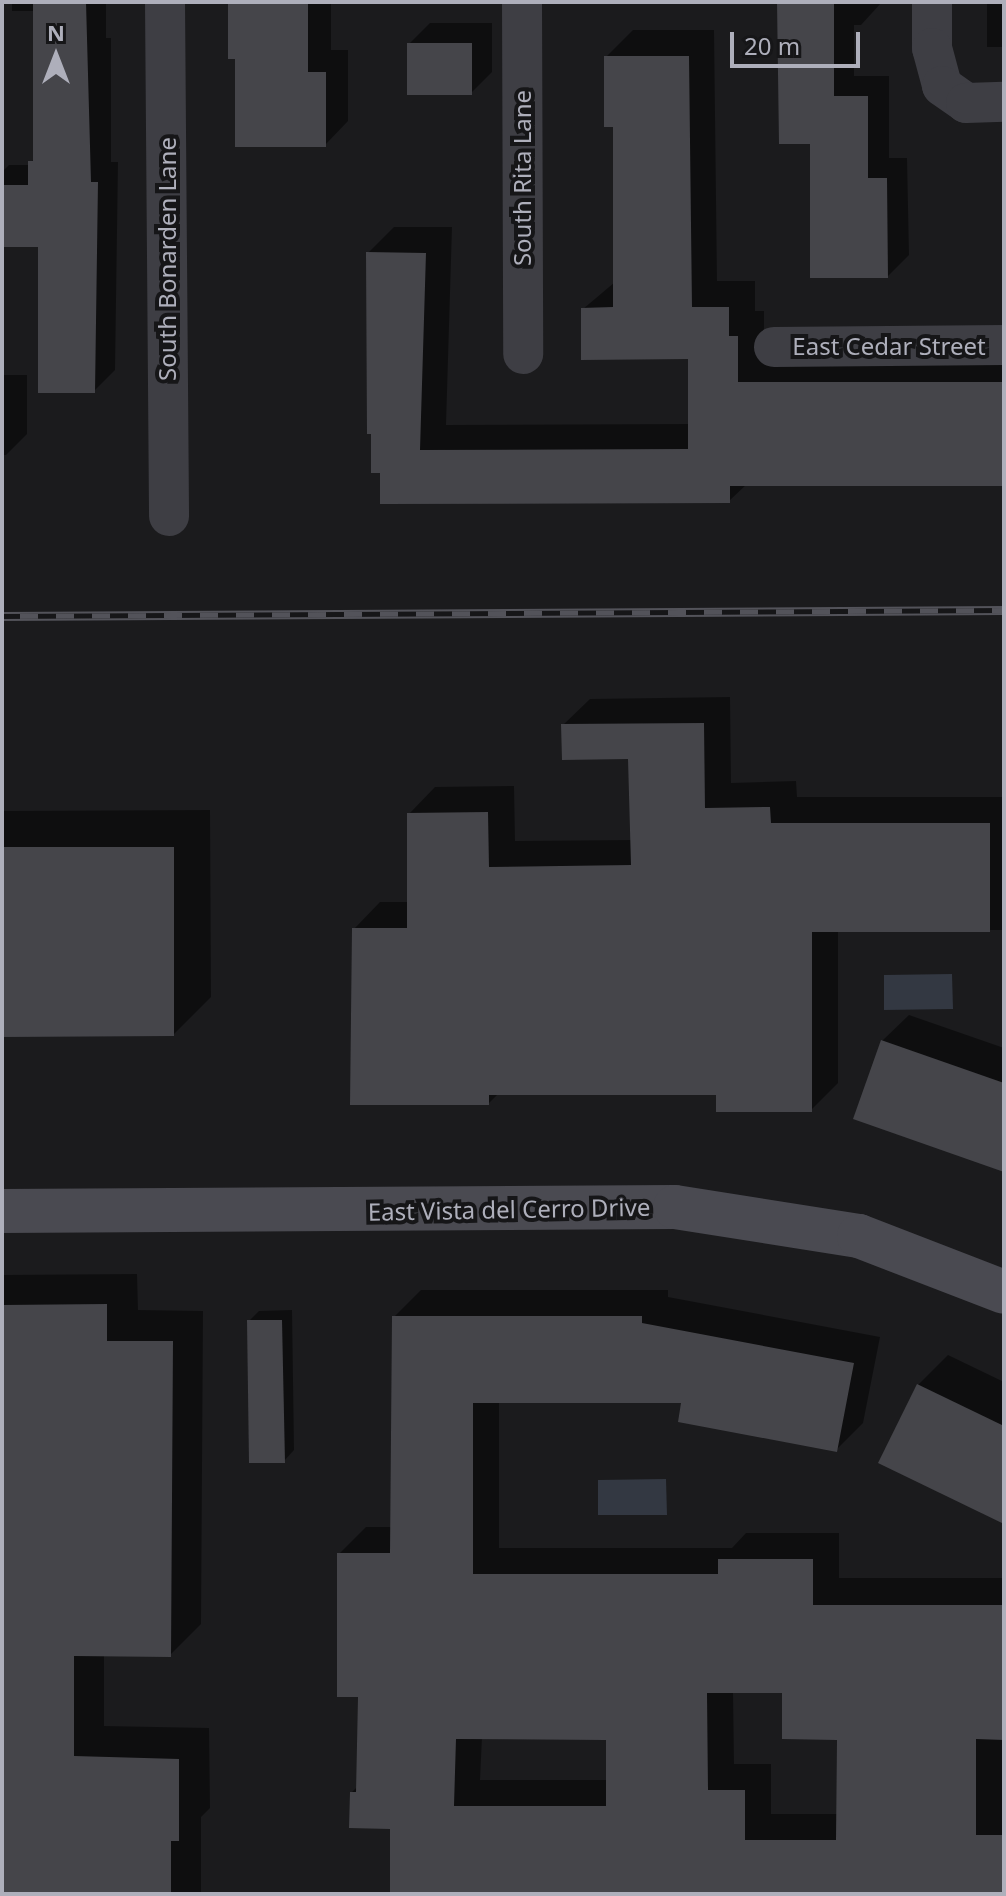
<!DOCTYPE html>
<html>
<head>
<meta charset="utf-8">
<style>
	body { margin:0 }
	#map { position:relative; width:1006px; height:1896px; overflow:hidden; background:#1b1b1d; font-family:"Noto Sans",sans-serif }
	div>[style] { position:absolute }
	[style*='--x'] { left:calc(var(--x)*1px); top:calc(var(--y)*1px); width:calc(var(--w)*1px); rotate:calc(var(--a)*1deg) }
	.water>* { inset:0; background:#333842 }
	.shadow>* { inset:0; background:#0007 }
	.building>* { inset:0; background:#45454a }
	.street>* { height:40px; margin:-20px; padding:0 20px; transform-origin:20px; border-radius:20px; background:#3e3e44 }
	.secondary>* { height:44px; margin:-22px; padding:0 22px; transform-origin:22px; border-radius:22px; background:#4a4a51 }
	.rail>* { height:9px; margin-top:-4.5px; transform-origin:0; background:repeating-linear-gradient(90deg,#161618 0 18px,#53535a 0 36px); box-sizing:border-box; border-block:2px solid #53535a }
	span { translate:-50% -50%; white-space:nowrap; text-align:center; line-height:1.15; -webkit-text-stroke:8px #161618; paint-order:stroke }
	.street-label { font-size:24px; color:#aeafbb }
	.frame { position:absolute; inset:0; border:4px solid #aeafbb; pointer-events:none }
	.north { position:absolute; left:16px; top:16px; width:80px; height:80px; -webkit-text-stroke:6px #161618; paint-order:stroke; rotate:0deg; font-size:22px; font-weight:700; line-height:32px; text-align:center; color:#aeafbb }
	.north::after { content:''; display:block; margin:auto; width:28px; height:36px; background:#aeafbb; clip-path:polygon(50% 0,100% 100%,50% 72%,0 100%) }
	.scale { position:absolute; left:730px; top:32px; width:130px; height:36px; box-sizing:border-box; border:4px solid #aeafbb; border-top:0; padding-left:10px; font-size:24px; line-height:28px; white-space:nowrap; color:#aeafbb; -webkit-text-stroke:6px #161618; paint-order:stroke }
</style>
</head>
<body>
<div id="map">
	<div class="water">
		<i style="clip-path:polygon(952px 974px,953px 1009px,884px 1010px,884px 975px)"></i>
		<i style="clip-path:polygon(666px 1479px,667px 1515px,598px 1515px,598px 1480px)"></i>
	</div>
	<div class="shadow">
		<i style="clip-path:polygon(12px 2px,106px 2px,106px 38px,111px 38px,111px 162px,118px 162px,115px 370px,94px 391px,40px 245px,2px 245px,2px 172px,9px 165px,30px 165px,35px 157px,35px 11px,12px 11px)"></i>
		<i style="clip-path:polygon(230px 2px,331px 2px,331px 50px,348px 50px,348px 121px,325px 145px,237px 57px)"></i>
		<i style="clip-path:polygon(780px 2px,882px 2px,861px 25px,854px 25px,854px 76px,889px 76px,889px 158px,907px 158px,909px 255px,888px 276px,812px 142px)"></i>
		<i style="clip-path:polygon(987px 2px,1004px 2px,1004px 47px,987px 47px)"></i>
		<i style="clip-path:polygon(430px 23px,492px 23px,492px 72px,471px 93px,409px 44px)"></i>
		<i style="clip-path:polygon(633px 30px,714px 30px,717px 281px,755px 281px,755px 311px,764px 311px,764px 356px,1004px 356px,1004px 484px,747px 484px,729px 501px,382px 502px,368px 253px,394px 227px,452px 227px,446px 425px,690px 424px,690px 357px,583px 309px,615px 282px,615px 125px,606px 57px)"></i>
		<i style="clip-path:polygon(2px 375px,27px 375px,27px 434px,6px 455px,2px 455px)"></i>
		<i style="clip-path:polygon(730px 697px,731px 783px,796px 781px,797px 797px,1004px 797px,1004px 930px,838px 930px,838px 1083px,811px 1110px,718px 1093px,499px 1093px,489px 1103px,354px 929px,380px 902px,409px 902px,409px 814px,435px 787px,514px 786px,515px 841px,632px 840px,630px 757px,563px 725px,590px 699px)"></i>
		<i style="clip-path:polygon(210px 810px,211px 997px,174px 1034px,2px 1035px,2px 811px)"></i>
		<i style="clip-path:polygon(909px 1015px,1004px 1048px,1004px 1170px,882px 1041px)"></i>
		<i style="clip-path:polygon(137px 1274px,138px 1310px,203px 1311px,201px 1624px,170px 1655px,104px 1654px,104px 1726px,209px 1728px,210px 1808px,201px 1817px,201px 1894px,2px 1894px,2px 1275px)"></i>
		<i style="clip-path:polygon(evenodd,421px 1290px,668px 1290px,668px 1297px,880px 1337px,863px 1423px,836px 1450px,684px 1401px,499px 1401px,499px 1548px,732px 1548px,746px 1533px,839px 1533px,839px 1578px,1004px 1578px,1004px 1894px,392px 1894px,392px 1827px,352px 1792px,358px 1786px,360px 1695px,339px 1554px,366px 1527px,393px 1527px,394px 1317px,421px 1290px,733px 1691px,784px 1691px,839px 1738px,838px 1814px,771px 1814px,771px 1764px,734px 1764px,733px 1691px,421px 1290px,482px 1737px,608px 1738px,608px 1780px,480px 1780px,482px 1737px)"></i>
		<i style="clip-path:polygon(292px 1310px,294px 1450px,284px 1461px,249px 1321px,259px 1311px)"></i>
		<i style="clip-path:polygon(948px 1355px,1004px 1382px,1004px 1522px,918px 1385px)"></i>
	</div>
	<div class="building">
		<i style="clip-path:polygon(33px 2px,86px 2px,91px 182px,98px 182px,95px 393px,38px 393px,38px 247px,2px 247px,2px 185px,28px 185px,28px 161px,33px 161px)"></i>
		<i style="clip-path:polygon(228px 2px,308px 2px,308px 72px,326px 72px,326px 147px,235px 147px,235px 59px,228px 59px)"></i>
		<i style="clip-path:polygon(777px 2px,834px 2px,834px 96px,868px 96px,868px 178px,887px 178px,888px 278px,810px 278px,810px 144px,779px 144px)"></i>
		<i style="clip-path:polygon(407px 43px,472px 43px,472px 95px,407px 95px)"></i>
		<i style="clip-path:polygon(604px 56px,689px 56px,692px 307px,729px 307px,729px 336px,738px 336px,738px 382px,1004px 382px,1004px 486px,730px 486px,730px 503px,380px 504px,380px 473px,371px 473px,371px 434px,367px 434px,366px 252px,426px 253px,420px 450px,688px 449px,688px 359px,581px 360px,581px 308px,613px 307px,613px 127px,604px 127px)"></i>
		<i style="clip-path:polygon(704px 723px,705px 808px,770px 807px,771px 823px,990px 823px,990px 932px,812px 932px,812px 1112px,716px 1112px,716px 1095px,489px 1095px,489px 1105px,350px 1105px,352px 928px,407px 928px,407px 813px,488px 812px,489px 867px,631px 865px,628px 759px,562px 760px,561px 724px)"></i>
		<i style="clip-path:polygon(2px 847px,174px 847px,174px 1036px,2px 1037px)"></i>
		<i style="clip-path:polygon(881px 1040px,1004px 1083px,1004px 1172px,853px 1119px)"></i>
		<i style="clip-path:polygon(107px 1304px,107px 1341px,173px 1341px,171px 1657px,74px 1656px,74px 1756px,179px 1759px,179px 1841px,171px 1841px,171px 1894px,2px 1894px,2px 1305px)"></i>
		<i style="clip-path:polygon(evenodd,392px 1316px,642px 1316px,642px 1323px,854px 1363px,837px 1452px,678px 1422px,681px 1403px,473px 1403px,473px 1574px,718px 1574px,718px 1559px,813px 1559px,813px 1605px,1004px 1605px,1004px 1740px,976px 1739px,976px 1835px,1004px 1835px,1004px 1894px,390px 1894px,390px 1829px,349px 1828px,350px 1792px,356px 1792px,358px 1697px,337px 1697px,337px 1553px,390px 1553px,392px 1316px,707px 1693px,782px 1693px,782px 1739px,837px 1740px,836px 1840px,745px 1840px,745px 1790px,708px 1790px,707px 1693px,392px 1316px,456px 1739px,606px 1740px,606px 1806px,454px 1806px,456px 1739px)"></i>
		<i style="clip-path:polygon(247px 1320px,282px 1320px,285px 1463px,249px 1463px)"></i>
		<i style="clip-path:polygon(917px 1384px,1004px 1426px,1004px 1524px,878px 1463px)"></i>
	</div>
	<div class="street">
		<i style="--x:165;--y:2;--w:514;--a:89.55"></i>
		<i style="--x:522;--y:2;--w:352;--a:89.8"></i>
		<i style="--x:932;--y:2;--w:46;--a:90"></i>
		<i style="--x:932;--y:48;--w:39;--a:75"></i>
		<i style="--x:942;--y:86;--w:29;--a:35"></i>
		<i style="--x:966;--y:103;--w:38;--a:-2"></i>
		<i style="--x:774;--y:347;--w:230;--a:-0.5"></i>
	</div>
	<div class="secondary">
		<i style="--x:2;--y:1211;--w:673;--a:-0.34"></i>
		<i style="--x:675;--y:1207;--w:186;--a:9"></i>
		<i style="--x:859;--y:1236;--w:155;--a:21.1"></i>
	</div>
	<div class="rail">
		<i style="--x:2;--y:616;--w:1002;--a:-0.34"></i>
	</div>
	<div class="street-label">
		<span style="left:522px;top:178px;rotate:-90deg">South Rita Lane</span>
		<span style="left:167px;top:259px;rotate:-90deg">South Bonarden Lane</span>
		<span style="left:889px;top:346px">East Cedar Street</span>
		<span style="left:509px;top:1209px;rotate:-1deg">East Vista del Cerro Drive</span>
	</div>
	<div class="frame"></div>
	<div class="north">N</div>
	<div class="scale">20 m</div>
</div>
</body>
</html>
